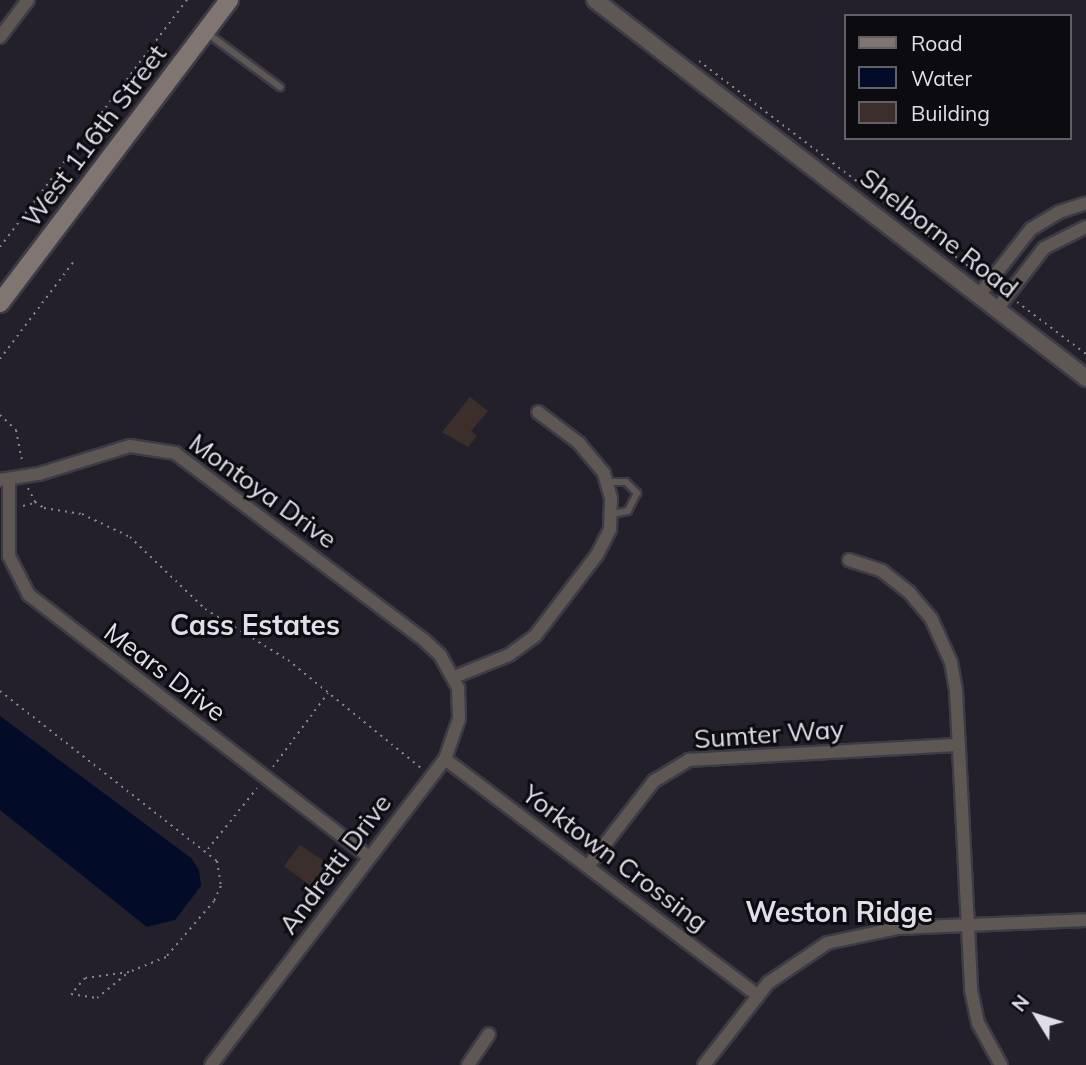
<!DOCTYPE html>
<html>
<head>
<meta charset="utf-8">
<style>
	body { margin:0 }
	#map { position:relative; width:1086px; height:1065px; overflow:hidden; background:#23202c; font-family:Mulish,sans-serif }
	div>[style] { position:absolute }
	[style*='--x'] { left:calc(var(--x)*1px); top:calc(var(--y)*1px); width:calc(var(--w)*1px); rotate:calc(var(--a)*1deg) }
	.water>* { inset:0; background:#020c28 }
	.building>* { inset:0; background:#3c2e2b }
	.path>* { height:2px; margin-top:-1px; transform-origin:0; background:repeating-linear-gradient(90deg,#87858f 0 2px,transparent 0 7px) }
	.roads { filter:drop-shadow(2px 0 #3d3b46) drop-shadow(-2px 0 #3d3b46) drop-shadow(0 2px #3d3b46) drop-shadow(0 -2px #3d3b46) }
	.service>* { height:6px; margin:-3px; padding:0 3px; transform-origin:3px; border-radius:3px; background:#5e5754 }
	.minor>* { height:12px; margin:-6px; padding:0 6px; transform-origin:6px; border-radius:6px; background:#5e5754 }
	.tertiary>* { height:16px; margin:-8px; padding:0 8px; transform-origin:8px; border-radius:8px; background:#5e5754 }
	.secondary>* { height:18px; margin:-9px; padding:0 9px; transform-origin:9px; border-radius:9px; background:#807570 }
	span { translate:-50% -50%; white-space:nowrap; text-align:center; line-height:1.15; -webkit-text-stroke:6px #0c0b10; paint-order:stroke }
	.street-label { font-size:26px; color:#e0dfe7 }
	.neighbourhood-label { font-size:28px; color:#e0dfe7; font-weight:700 }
	.legend { position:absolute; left:844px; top:14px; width:228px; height:126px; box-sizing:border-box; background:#0c0b10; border:2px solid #616066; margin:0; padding:9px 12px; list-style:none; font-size:21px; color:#e0dfe7 }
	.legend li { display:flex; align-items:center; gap:14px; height:35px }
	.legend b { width:35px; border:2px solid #616066 }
	.north { position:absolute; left:1002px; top:981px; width:70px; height:70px; -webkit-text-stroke:5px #0c0b10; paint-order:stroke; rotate:308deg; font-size:19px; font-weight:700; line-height:28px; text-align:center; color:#e0dfe7 }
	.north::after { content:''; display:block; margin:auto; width:24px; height:32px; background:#e0dfe7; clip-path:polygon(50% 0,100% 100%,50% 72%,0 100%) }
</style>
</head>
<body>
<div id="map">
	<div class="water">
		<i style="clip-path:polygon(0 716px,191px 858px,199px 870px,201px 886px,175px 920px,147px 927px,0 810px)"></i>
	</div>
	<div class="building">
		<i style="clip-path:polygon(470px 397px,488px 411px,471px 431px,477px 436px,468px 447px,442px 432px)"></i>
		<i style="clip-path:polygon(300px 845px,330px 865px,312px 887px,284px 866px)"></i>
	</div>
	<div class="path">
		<i style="--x:699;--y:61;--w:352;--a:37.3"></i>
		<i style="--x:0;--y:247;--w:310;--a:-52.9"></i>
		<i style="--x:1017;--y:302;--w:86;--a:37"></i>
		<i style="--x:0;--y:359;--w:123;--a:-52.9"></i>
		<i style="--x:0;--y:415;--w:22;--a:43"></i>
		<i style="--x:16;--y:430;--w:33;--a:79"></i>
		<i style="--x:28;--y:488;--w:16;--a:63"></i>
		<i style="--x:35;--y:502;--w:11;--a:34"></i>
		<i style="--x:44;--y:508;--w:38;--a:9"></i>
		<i style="--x:82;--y:514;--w:53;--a:25.6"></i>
		<i style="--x:130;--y:537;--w:104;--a:43.8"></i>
		<i style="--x:205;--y:609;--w:97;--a:31.6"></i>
		<i style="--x:288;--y:660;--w:171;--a:39.1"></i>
		<i style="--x:23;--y:506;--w:11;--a:-15"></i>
		<i style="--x:0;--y:691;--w:276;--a:38.1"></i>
		<i style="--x:217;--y:861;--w:25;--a:81"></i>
		<i style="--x:221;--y:886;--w:17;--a:115"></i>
		<i style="--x:214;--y:901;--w:74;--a:130.6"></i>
		<i style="--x:166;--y:957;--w:40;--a:158"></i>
		<i style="--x:129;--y:972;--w:44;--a:172.2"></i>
		<i style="--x:85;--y:978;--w:21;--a:131"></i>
		<i style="--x:71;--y:994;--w:26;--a:9"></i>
		<i style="--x:97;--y:998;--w:41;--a:-39.1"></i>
		<i style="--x:273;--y:767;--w:92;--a:-53.4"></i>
		<i style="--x:208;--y:849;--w:78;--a:-51.2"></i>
	</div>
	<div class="roads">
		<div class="service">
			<i style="--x:207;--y:33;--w:91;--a:36.5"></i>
			<i style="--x:608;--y:482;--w:18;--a:0"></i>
			<i style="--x:626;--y:482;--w:16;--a:45"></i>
			<i style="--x:637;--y:493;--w:20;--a:117"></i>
			<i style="--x:628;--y:511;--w:16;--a:169"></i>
		</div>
		<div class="minor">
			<i style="--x:0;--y:37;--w:46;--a:-52.9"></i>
			<i style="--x:979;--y:295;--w:84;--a:-51.8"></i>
			<i style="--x:1031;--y:229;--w:33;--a:-31"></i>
			<i style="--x:1059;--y:212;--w:28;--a:-18"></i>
			<i style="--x:997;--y:309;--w:77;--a:-52.4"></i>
			<i style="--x:1044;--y:248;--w:47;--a:-26.6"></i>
			<i style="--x:0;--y:480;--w:39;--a:-9"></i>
			<i style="--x:39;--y:474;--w:95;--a:-17.1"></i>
			<i style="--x:130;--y:446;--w:46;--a:8.8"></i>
			<i style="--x:175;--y:453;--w:311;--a:36.9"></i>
			<i style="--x:424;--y:640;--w:22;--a:43"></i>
			<i style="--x:440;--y:655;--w:38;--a:61"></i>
			<i style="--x:458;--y:688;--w:31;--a:88"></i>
			<i style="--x:459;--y:719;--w:42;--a:109.3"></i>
			<i style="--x:445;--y:759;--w:385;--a:127.4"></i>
			<i style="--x:9;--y:480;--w:76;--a:90"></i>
			<i style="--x:9;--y:556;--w:44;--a:62.9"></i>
			<i style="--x:29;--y:595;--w:429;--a:37.6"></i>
			<i style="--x:849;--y:560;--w:35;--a:18"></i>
			<i style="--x:882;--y:571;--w:34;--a:38"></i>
			<i style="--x:909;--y:592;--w:34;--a:50"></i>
			<i style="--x:931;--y:618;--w:48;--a:65.6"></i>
			<i style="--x:951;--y:662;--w:28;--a:80"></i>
			<i style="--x:956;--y:690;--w:300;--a:87.1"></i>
			<i style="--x:971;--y:990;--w:34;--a:78"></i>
			<i style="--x:978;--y:1023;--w:48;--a:61.3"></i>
			<i style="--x:454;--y:677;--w:59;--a:-21.8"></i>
			<i style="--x:509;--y:655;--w:32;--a:-36"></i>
			<i style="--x:535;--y:636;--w:102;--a:-52.6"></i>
			<i style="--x:597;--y:555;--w:29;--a:-63"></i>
			<i style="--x:610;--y:529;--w:31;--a:-88"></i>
			<i style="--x:611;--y:498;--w:26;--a:-106"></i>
			<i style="--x:604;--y:473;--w:39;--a:-130"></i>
			<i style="--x:579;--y:443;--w:51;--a:-142.9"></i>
			<i style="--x:445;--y:759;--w:391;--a:37.1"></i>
			<i style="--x:588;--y:866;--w:108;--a:-52.2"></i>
			<i style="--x:654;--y:781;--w:41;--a:-31"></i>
			<i style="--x:689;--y:760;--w:270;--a:-3.2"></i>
			<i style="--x:468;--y:1065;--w:37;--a:-56"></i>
			<i style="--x:704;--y:1065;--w:104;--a:-52"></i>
			<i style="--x:768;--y:983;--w:71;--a:-34.1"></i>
			<i style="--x:827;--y:943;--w:73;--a:-11.9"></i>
			<i style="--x:898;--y:928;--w:188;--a:-2.4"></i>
		</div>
		<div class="tertiary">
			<i style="--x:595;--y:0;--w:620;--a:37.59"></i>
		</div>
		<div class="secondary">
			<i style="--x:0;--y:303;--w:380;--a:-52.9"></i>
		</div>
	</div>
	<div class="street-label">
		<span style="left:94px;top:136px;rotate:-53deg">West 116th Street</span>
		<span style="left:939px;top:233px;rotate:38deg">Shelborne Road</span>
		<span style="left:263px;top:491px;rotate:36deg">Montoya Drive</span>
		<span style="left:165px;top:672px;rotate:37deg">Mears Drive</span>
		<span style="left:769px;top:734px;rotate:-4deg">Sumter Way</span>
		<span style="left:615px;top:858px;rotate:37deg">Yorktown Crossing</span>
		<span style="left:335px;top:864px;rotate:-53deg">Andretti Drive</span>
	</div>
	<div class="neighbourhood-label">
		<span style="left:255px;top:625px">Cass Estates</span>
		<span style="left:839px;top:912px">Weston Ridge</span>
	</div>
	<ul class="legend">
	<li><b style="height:9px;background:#807570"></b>Road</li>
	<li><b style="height:19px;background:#020c28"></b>Water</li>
	<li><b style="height:19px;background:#3c2e2b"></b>Building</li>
	</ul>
	<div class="north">N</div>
</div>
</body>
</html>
